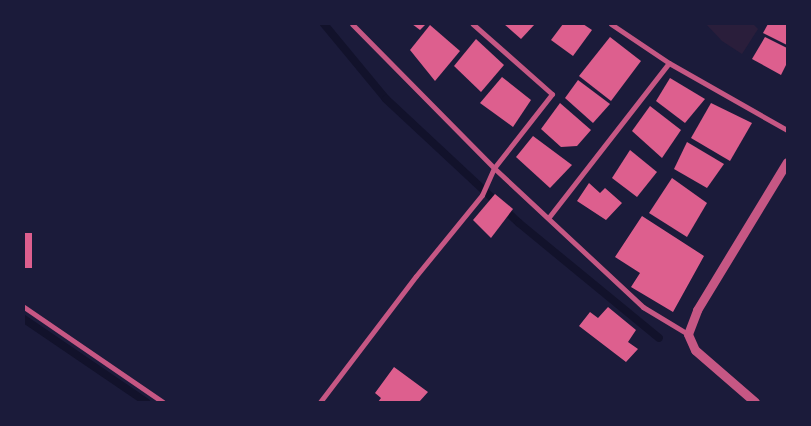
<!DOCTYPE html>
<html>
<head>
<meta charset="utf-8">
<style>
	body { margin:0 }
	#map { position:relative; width:811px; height:426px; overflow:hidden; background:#1b1b3a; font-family:"Libre Baskerville",serif }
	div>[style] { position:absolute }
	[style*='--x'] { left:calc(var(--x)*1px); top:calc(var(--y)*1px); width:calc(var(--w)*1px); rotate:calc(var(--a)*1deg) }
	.green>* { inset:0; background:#2a1e3b }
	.stream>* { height:8px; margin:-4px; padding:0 4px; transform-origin:4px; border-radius:4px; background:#12122b }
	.building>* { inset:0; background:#dd5f8e }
	.minor>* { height:5px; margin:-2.5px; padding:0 2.5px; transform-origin:2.5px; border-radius:2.5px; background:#c65784 }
	.tertiary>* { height:9px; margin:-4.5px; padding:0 4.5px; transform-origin:4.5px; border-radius:4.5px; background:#c65784 }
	span { translate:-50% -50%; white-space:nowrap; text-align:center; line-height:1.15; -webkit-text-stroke:5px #1b1b3a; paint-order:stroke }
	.frame { position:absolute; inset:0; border:25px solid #1b1b3a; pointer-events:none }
</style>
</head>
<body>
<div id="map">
	<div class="green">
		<i style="clip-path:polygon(706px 24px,753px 24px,758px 29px,742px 54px,722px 41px)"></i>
	</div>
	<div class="stream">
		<i style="--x:324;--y:24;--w:97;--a:50.4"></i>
		<i style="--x:386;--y:99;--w:182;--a:43"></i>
		<i style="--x:519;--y:223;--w:181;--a:39.4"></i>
		<i style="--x:24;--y:319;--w:148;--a:34.2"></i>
	</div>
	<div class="building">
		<i style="clip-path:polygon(412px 24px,426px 24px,420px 30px)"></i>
		<i style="clip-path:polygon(504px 24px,535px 24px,521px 39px)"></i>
		<i style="clip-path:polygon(563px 24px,583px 24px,592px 30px,573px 56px,551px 40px)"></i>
		<i style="clip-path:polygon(768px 24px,787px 24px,787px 45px,763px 33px)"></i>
		<i style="clip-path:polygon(430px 25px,460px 51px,435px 81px,410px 50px)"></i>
		<i style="clip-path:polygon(610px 37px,641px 61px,611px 101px,579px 76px)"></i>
		<i style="clip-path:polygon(765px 37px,787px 48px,787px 63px,781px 75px,752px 59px)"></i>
		<i style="clip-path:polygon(476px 39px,504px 65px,481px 92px,454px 66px)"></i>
		<i style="clip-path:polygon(502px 77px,531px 100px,513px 127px,480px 103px)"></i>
		<i style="clip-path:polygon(670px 78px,705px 99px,685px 123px,656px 101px)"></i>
		<i style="clip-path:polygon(578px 80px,610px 104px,593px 123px,565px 98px)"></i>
		<i style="clip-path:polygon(560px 103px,591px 130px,577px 146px,561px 147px,541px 129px)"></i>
		<i style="clip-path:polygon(711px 103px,752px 123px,730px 161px,691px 138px)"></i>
		<i style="clip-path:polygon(650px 106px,681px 130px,662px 158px,632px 131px)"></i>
		<i style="clip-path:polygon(533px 136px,572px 165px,550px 188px,516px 157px)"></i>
		<i style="clip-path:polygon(687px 142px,724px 164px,707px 188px,674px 169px)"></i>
		<i style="clip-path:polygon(630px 150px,657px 172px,637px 197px,612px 178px)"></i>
		<i style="clip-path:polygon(672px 178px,707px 203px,687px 237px,649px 213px)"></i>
		<i style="clip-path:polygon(589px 183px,600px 193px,605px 188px,622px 203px,606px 220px,577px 201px)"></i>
		<i style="clip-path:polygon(495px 194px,513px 209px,491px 238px,473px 220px)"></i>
		<i style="clip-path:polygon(642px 216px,704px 256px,673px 312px,631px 287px,640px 273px,615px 257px)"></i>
		<i style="clip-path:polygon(24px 233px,32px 233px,32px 268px,24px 268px)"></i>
		<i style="clip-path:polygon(608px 307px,636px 330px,628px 342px,638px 349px,626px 362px,579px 326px,590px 312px,598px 318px)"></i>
		<i style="clip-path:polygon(394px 367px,428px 392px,419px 402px,378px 402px,381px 398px,375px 393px)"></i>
	</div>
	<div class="minor">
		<i style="--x:352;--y:24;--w:202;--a:45.4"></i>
		<i style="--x:494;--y:168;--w:204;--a:43"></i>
		<i style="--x:643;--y:307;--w:52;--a:31"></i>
		<i style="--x:611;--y:24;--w:70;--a:33.9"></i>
		<i style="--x:669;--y:63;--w:136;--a:29.6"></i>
		<i style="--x:549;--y:217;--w:195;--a:-52.1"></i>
		<i style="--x:24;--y:307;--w:168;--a:34.4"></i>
		<i style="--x:320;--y:402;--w:158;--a:-52.7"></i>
		<i style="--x:416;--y:276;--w:104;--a:-50.8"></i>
		<i style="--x:482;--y:195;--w:30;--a:-66"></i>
		<i style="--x:494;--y:168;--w:94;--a:-51.9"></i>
		<i style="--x:552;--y:94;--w:106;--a:-138.5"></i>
	</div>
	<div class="tertiary">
		<i style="--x:755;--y:402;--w:79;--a:-139.1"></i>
		<i style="--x:695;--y:350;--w:17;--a:-114"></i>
		<i style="--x:688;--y:334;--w:26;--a:-69"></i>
		<i style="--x:697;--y:310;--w:173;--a:-58.7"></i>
	</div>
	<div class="frame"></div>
</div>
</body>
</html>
